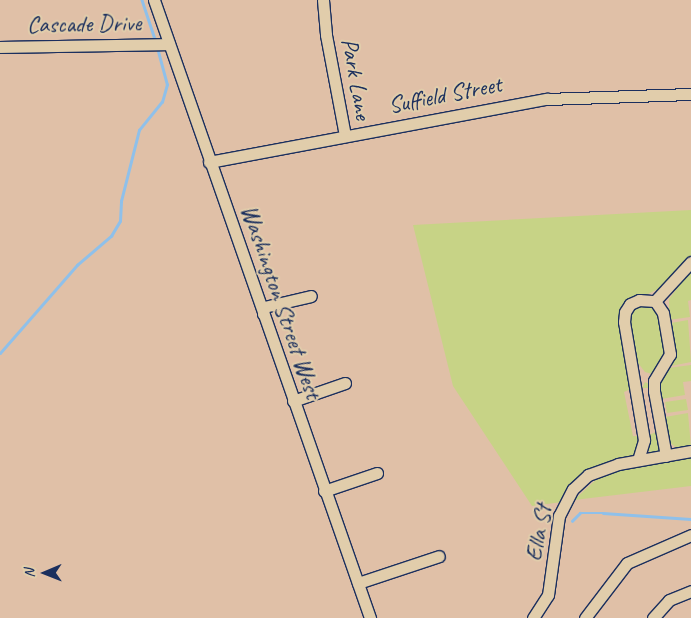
<!DOCTYPE html>
<html>
<head>
<meta charset="utf-8">
<style>
	body { margin:0 }
	#map { position:relative; width:691px; height:618px; overflow:hidden; background:#e0c0a7; font-family:Caveat,sans-serif }
	div>[style] { position:absolute }
	[style*='--x'] { left:calc(var(--x)*1px); top:calc(var(--y)*1px); width:calc(var(--w)*1px); rotate:calc(var(--a)*1deg) }
	.green>* { inset:0; background:#c7d386 }
	.stream>* { height:2.5px; margin:-1.25px; padding:0 1.25px; transform-origin:1.25px; border-radius:1.25px; background:#8fc0ea }
	.roads { filter:drop-shadow(1px 0 #1b2f5e) drop-shadow(-1px 0 #1b2f5e) drop-shadow(0 1px #1b2f5e) drop-shadow(0 -1px #1b2f5e) }
	.minor>* { height:11px; margin:-5.5px; padding:0 5.5px; transform-origin:5.5px; border-radius:5.5px; background:#e1cdab }
	span { translate:-50% -50%; white-space:nowrap; text-align:center; line-height:1.15; -webkit-text-stroke:4px #e1cdab; paint-order:stroke }
	.street-label { font-size:24px; color:#1b2f5e }
	.north { position:absolute; left:20px; top:548px; width:50px; height:50px; -webkit-text-stroke:4px #e1cdab; paint-order:stroke; rotate:269deg; font-size:14px; font-weight:700; line-height:20px; text-align:center; color:#1b2f5e }
	.north::after { content:''; display:block; margin:auto; width:18px; height:22px; background:#1b2f5e; clip-path:polygon(50% 0,100% 100%,50% 72%,0 100%) }
</style>
</head>
<body>
<div id="map">
	<div class="green">
		<i style="clip-path:polygon(691px 210px,691px 260px,666px 285px,626px 305px,631px 389px,624px 392px,633px 436px,639px 436px,640px 448px,633px 457px,618px 459px,562px 502px,532px 506px,453px 386px,413px 225px)"></i>
		<i style="clip-path:polygon(691px 270px,691px 300px,688px 301px,690px 317px,669px 320px,669px 299px)"></i>
		<i style="clip-path:polygon(640px 304px,656px 306px,666px 349px,652px 374px,645px 372px,634px 358px,628px 321px,631px 310px)"></i>
		<i style="clip-path:polygon(688px 320px,691px 362px,671px 366px,674px 356px,671px 323px)"></i>
		<i style="clip-path:polygon(691px 365px,691px 381px,683px 382px,685px 395px,661px 399px,659px 382px,668px 368px)"></i>
		<i style="clip-path:polygon(645px 382px,649px 384px,660px 450px,659px 453px,649px 452px,649px 435px,656px 432px,648px 388px,642px 388px)"></i>
		<i style="clip-path:polygon(686px 399px,688px 410px,667px 413px,665px 402px)"></i>
		<i style="clip-path:polygon(688px 413px,691px 447px,677px 448px,669px 442px,665px 417px)"></i>
		<i style="clip-path:polygon(691px 457px,691px 486px,574px 500px,600px 476px,620px 469px)"></i>
	</div>
	<div class="stream">
		<i style="--x:142;--y:0;--w:44;--a:71.6"></i>
		<i style="--x:0;--y:353;--w:117;--a:-48.8"></i>
		<i style="--x:77;--y:265;--w:45;--a:-40.5"></i>
		<i style="--x:111;--y:236;--w:17;--a:-59"></i>
		<i style="--x:120;--y:221;--w:20;--a:-87"></i>
		<i style="--x:121;--y:201;--w:73;--a:-75.8"></i>
		<i style="--x:139;--y:130;--w:36;--a:-51"></i>
		<i style="--x:162;--y:102;--w:18;--a:-74"></i>
		<i style="--x:167;--y:85;--w:39;--a:-105"></i>
		<i style="--x:572;--y:521;--w:11;--a:-45"></i>
		<i style="--x:580;--y:513;--w:23;--a:0"></i>
		<i style="--x:603;--y:513;--w:88;--a:3.9"></i>
	</div>
	<div class="roads">
		<div class="minor">
			<i style="--x:154;--y:0;--w:655;--a:70.73"></i>
			<i style="--x:323;--y:0;--w:35;--a:85"></i>
			<i style="--x:326;--y:35;--w:103;--a:79.3"></i>
			<i style="--x:0;--y:47;--w:169;--a:-1"></i>
			<i style="--x:209;--y:162;--w:344;--a:-10.6"></i>
			<i style="--x:547;--y:99;--w:144;--a:-2"></i>
			<i style="--x:655;--y:301;--w:53;--a:-47.3"></i>
			<i style="--x:263;--y:314;--w:7;--a:-82"></i>
			<i style="--x:264;--y:307;--w:48;--a:-13.2"></i>
			<i style="--x:293;--y:401;--w:55;--a:-19.1"></i>
			<i style="--x:638;--y:460;--w:21;--a:-73"></i>
			<i style="--x:644;--y:440;--w:120;--a:-99.6"></i>
			<i style="--x:624;--y:322;--w:10;--a:-84"></i>
			<i style="--x:625;--y:312;--w:9;--a:-58"></i>
			<i style="--x:630;--y:304;--w:10;--a:-24"></i>
			<i style="--x:639;--y:300;--w:16;--a:4"></i>
			<i style="--x:655;--y:301;--w:14;--a:56"></i>
			<i style="--x:663;--y:313;--w:42;--a:80.3"></i>
			<i style="--x:670;--y:354;--w:31;--a:121"></i>
			<i style="--x:654;--y:381;--w:10;--a:90"></i>
			<i style="--x:654;--y:391;--w:66;--a:79.5"></i>
			<i style="--x:324;--y:491;--w:56;--a:-18.8"></i>
			<i style="--x:358;--y:583;--w:85;--a:-18.4"></i>
			<i style="--x:533;--y:618;--w:27;--a:-57"></i>
			<i style="--x:548;--y:595;--w:80;--a:-82.1"></i>
			<i style="--x:559;--y:516;--w:30;--a:-63"></i>
			<i style="--x:573;--y:489;--w:21;--a:-43"></i>
			<i style="--x:588;--y:475;--w:32;--a:-20"></i>
			<i style="--x:618;--y:464;--w:74;--a:-10.1"></i>
			<i style="--x:585;--y:618;--w:69;--a:-52.6"></i>
			<i style="--x:627;--y:563;--w:70;--a:-23.6"></i>
			<i style="--x:653;--y:618;--w:24;--a:-48"></i>
			<i style="--x:669;--y:600;--w:24;--a:-22"></i>
		</div>
	</div>
	<div class="street-label">
		<span style="left:84px;top:24px;rotate:-1deg">Cascade Drive</span>
		<span style="left:356px;top:79px;rotate:80deg">Park Lane</span>
		<span style="left:445px;top:95px;rotate:-11deg">Suffield Street</span>
		<span style="left:281px;top:302px;rotate:71deg">Washington Street West</span>
		<span style="left:539px;top:533px;rotate:-80deg">Ella St</span>
	</div>
	<div class="north">N</div>
</div>
</body>
</html>
